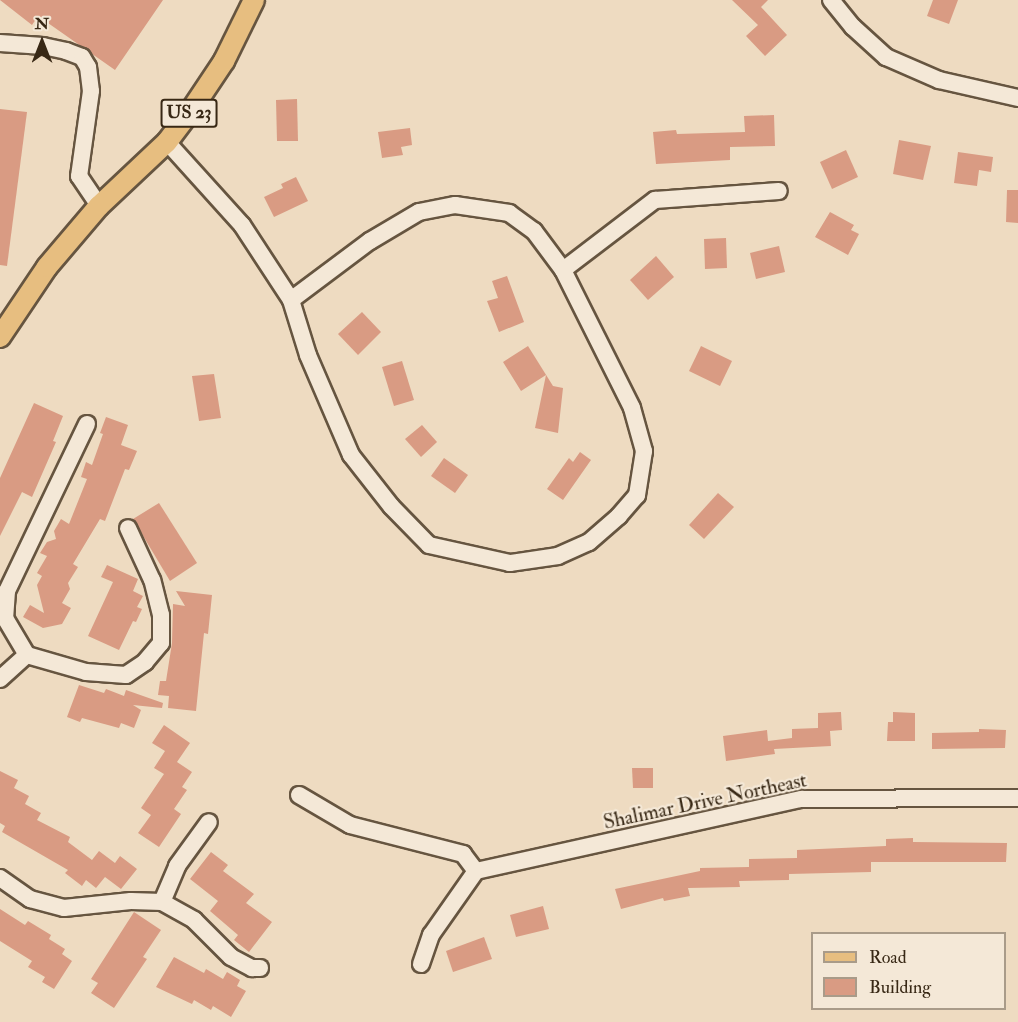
<!DOCTYPE html>
<html>
<head>
<meta charset="utf-8">
<style>
	body { margin:0 }
	#map { position:relative; width:1018px; height:1022px; overflow:hidden; background:#eedbc1; font-family:"IM FELL Double Pica",serif }
	div>[style] { position:absolute }
	[style*='--x'] { left:calc(var(--x)*1px); top:calc(var(--y)*1px); width:calc(var(--w)*1px); rotate:calc(var(--a)*1deg) }
	.building>* { inset:0; background:#d99b83 }
	.roads { filter:drop-shadow(2px 0 #665540) drop-shadow(-2px 0 #665540) drop-shadow(0 2px #665540) drop-shadow(0 -2px #665540) }
	.minor>* { height:16px; margin:-8px; padding:0 8px; transform-origin:8px; border-radius:8px; background:#f4e8d7 }
	.major>* { height:20px; margin:-10px; padding:0 10px; transform-origin:10px; border-radius:10px; background:#e7be80 }
	span { translate:-50% -50%; white-space:nowrap; text-align:center; line-height:1.15; -webkit-text-stroke:4.5px #f4e8d7; paint-order:stroke }
	.shield-label span { padding:2px 4px; background:#f4e8d7; border:2px solid; border-radius:4px; -webkit-text-stroke-width:0 }
	.shield-label { font-size:18px; color:#382815; font-weight:700 }
	.street-label { font-size:20px; color:#382815 }
	.legend { position:absolute; left:811px; top:932px; width:195px; height:78px; box-sizing:border-box; background:#f4e8d7; border:2px solid #a99b89; margin:0; padding:8px 10px; list-style:none; font-size:18px; color:#382815 }
	.legend li { display:flex; align-items:center; gap:12px; height:30px }
	.legend b { width:30px; border:2px solid #a99b89 }
	.north { position:absolute; left:12px; top:12px; width:60px; height:60px; -webkit-text-stroke:4px #f4e8d7; paint-order:stroke; rotate:0deg; font-size:16px; font-weight:700; line-height:24px; text-align:center; color:#382815 }
	.north::after { content:''; display:block; margin:auto; width:21px; height:27px; background:#382815; clip-path:polygon(50% 0,100% 100%,50% 72%,0 100%) }
</style>
</head>
<body>
<div id="map">
	<div class="building">
		<i style="clip-path:polygon(0 0,163px 0,115px 70px,38px 16px,32px 25px)"></i>
		<i style="clip-path:polygon(732px 0,768px 0,761px 7px,787px 35px,765px 56px,746px 36px,758px 25px)"></i>
		<i style="clip-path:polygon(933px 0,958px 0,949px 24px,927px 16px)"></i>
		<i style="clip-path:polygon(297px 99px,298px 141px,277px 141px,276px 100px)"></i>
		<i style="clip-path:polygon(0 109px,27px 112px,7px 266px,0 265px)"></i>
		<i style="clip-path:polygon(774px 115px,775px 146px,730px 147px,730px 160px,656px 164px,653px 132px,676px 130px,677px 134px,745px 132px,744px 116px)"></i>
		<i style="clip-path:polygon(410px 128px,412px 145px,401px 147px,403px 155px,382px 158px,378px 132px)"></i>
		<i style="clip-path:polygon(899px 140px,931px 146px,923px 180px,893px 174px)"></i>
		<i style="clip-path:polygon(846px 150px,858px 177px,832px 189px,820px 162px)"></i>
		<i style="clip-path:polygon(958px 152px,993px 157px,991px 172px,979px 170px,977px 186px,954px 183px)"></i>
		<i style="clip-path:polygon(296px 177px,308px 201px,274px 217px,264px 197px,283px 188px,281px 184px)"></i>
		<i style="clip-path:polygon(1007px 190px,1018px 190px,1018px 223px,1006px 222px)"></i>
		<i style="clip-path:polygon(830px 212px,854px 225px,851px 230px,859px 234px,848px 255px,815px 237px)"></i>
		<i style="clip-path:polygon(726px 238px,727px 268px,705px 269px,704px 239px)"></i>
		<i style="clip-path:polygon(779px 246px,785px 272px,756px 279px,750px 253px)"></i>
		<i style="clip-path:polygon(656px 256px,674px 277px,648px 300px,630px 280px)"></i>
		<i style="clip-path:polygon(507px 276px,524px 322px,499px 332px,487px 301px,498px 298px,492px 281px)"></i>
		<i style="clip-path:polygon(362px 312px,381px 332px,358px 355px,338px 334px)"></i>
		<i style="clip-path:polygon(528px 346px,553px 386px,563px 388px,558px 433px,535px 428px,546px 375px,521px 391px,503px 362px)"></i>
		<i style="clip-path:polygon(701px 346px,732px 361px,720px 386px,689px 371px)"></i>
		<i style="clip-path:polygon(402px 361px,414px 400px,394px 406px,382px 367px)"></i>
		<i style="clip-path:polygon(214px 374px,221px 418px,199px 421px,192px 376px)"></i>
		<i style="clip-path:polygon(34px 403px,63px 416px,53px 441px,56px 442px,32px 497px,22px 492px,0 536px,0 478px)"></i>
		<i style="clip-path:polygon(106px 417px,128px 425px,121px 445px,137px 451px,129px 470px,125px 469px,105px 521px,100px 519px,73px 564px,78px 567px,68px 583px,70px 589px,62px 603px,71px 608px,62px 624px,43px 628px,23px 617px,30px 605px,44px 613px,37px 585px,42px 576px,37px 573px,47px 556px,40px 553px,47px 542px,56px 539px,54px 531px,61px 519px,69px 524px,87px 479px,81px 477px,86px 462px,92px 465px,103px 434px,100px 433px)"></i>
		<i style="clip-path:polygon(422px 425px,437px 442px,421px 457px,405px 439px)"></i>
		<i style="clip-path:polygon(580px 452px,591px 460px,563px 500px,547px 489px,569px 458px,573px 462px)"></i>
		<i style="clip-path:polygon(444px 458px,468px 475px,455px 493px,431px 476px)"></i>
		<i style="clip-path:polygon(718px 493px,734px 507px,704px 539px,689px 525px)"></i>
		<i style="clip-path:polygon(159px 503px,197px 563px,170px 581px,133px 519px)"></i>
		<i style="clip-path:polygon(107px 565px,138px 579px,133px 591px,143px 596px,137px 607px,142px 609px,136px 622px,133px 621px,119px 650px,88px 636px,113px 582px,101px 577px)"></i>
		<i style="clip-path:polygon(176px 591px,212px 595px,208px 634px,204px 633px,196px 711px,168px 708px,169px 696px,158px 695px,160px 681px,166px 681px,172px 643px,173px 604px,185px 606px)"></i>
		<i style="clip-path:polygon(79px 685px,104px 693px,106px 689px,124px 696px,126px 690px,163px 703px,162px 708px,133px 705px,141px 710px,134px 728px,121px 723px,119px 728px,82px 718px,80px 722px,67px 717px)"></i>
		<i style="clip-path:polygon(841px 712px,842px 730px,830px 731px,831px 746px,774px 749px,775px 754px,726px 761px,723px 736px,767px 730px,768px 741px,792px 738px,792px 729px,818px 728px,818px 713px)"></i>
		<i style="clip-path:polygon(893px 712px,915px 713px,915px 741px,887px 741px,888px 722px,893px 722px)"></i>
		<i style="clip-path:polygon(164px 725px,190px 743px,177px 762px,192px 772px,182px 787px,187px 790px,174px 809px,181px 814px,159px 847px,138px 833px,151px 815px,141px 808px,164px 774px,154px 768px,165px 751px,152px 743px)"></i>
		<i style="clip-path:polygon(979px 729px,1006px 730px,1005px 748px,932px 749px,932px 733px,979px 732px)"></i>
		<i style="clip-path:polygon(632px 768px,653px 768px,653px 788px,633px 788px)"></i>
		<i style="clip-path:polygon(0 771px,18px 780px,14px 788px,29px 796px,25px 804px,41px 813px,37px 820px,70px 837px,68px 842px,92px 860px,99px 851px,115px 863px,120px 856px,137px 869px,121px 889px,105px 877px,96px 888px,86px 880px,82px 886px,65px 873px,68px 870px,2px 832px,5px 826px,0 823px)"></i>
		<i style="clip-path:polygon(913px 838px,913px 842px,1007px 843px,1006px 862px,871px 862px,871px 872px,789px 874px,789px 880px,739px 881px,740px 887px,688px 888px,690px 896px,664px 901px,663px 898px,621px 909px,615px 889px,700px 871px,700px 868px,749px 867px,749px 859px,797px 858px,797px 850px,886px 846px,886px 839px)"></i>
		<i style="clip-path:polygon(211px 852px,228px 865px,223px 871px,254px 894px,246px 903px,272px 922px,249px 952px,234px 940px,238px 935px,210px 911px,218px 901px,190px 879px)"></i>
		<i style="clip-path:polygon(543px 906px,549px 929px,516px 937px,510px 915px)"></i>
		<i style="clip-path:polygon(0 909px,25px 925px,28px 921px,51px 935px,49px 939px,65px 949px,62px 954px,72px 961px,54px 989px,42px 982px,45px 977px,28px 967px,32px 961px,0 941px)"></i>
		<i style="clip-path:polygon(134px 912px,161px 930px,143px 957px,147px 959px,114px 1008px,91px 993px,98px 983px,91px 979px)"></i>
		<i style="clip-path:polygon(484px 937px,492px 959px,453px 972px,446px 951px)"></i>
		<i style="clip-path:polygon(174px 957px,204px 973px,206px 969px,223px 979px,227px 972px,240px 980px,237px 986px,246px 991px,231px 1017px,213px 1006px,211px 1010px,194px 1000px,192px 1004px,156px 987px)"></i>
	</div>
	<div class="roads">
		<div class="minor">
			<i style="--x:831;--y:0;--w:35;--a:51"></i>
			<i style="--x:853;--y:27;--w:45;--a:42.3"></i>
			<i style="--x:886;--y:57;--w:58;--a:23.5"></i>
			<i style="--x:939;--y:80;--w:81;--a:12.8"></i>
			<i style="--x:0;--y:43;--w:43;--a:4"></i>
			<i style="--x:43;--y:46;--w:24;--a:12"></i>
			<i style="--x:66;--y:51;--w:17;--a:21"></i>
			<i style="--x:82;--y:57;--w:12;--a:59"></i>
			<i style="--x:88;--y:67;--w:24;--a:83"></i>
			<i style="--x:91;--y:91;--w:86;--a:98"></i>
			<i style="--x:79;--y:176;--w:36;--a:56"></i>
			<i style="--x:167;--y:142;--w:112;--a:47.9"></i>
			<i style="--x:242;--y:225;--w:90;--a:56.8"></i>
			<i style="--x:455;--y:205;--w:55;--a:8.4"></i>
			<i style="--x:509;--y:213;--w:31;--a:36"></i>
			<i style="--x:534;--y:231;--w:49;--a:53.4"></i>
			<i style="--x:563;--y:270;--w:154;--a:63.4"></i>
			<i style="--x:632;--y:408;--w:45;--a:74.4"></i>
			<i style="--x:644;--y:451;--w:45;--a:99"></i>
			<i style="--x:637;--y:495;--w:28;--a:131"></i>
			<i style="--x:619;--y:516;--w:40;--a:139"></i>
			<i style="--x:589;--y:542;--w:34;--a:156"></i>
			<i style="--x:558;--y:556;--w:49;--a:171.7"></i>
			<i style="--x:510;--y:563;--w:83;--a:-167.5"></i>
			<i style="--x:429;--y:545;--w:54;--a:-134.3"></i>
			<i style="--x:391;--y:506;--w:65;--a:-128.1"></i>
			<i style="--x:351;--y:455;--w:109;--a:-113.3"></i>
			<i style="--x:308;--y:355;--w:58;--a:-107.2"></i>
			<i style="--x:291;--y:300;--w:99;--a:-36.8"></i>
			<i style="--x:370;--y:241;--w:57;--a:-30.6"></i>
			<i style="--x:419;--y:212;--w:37;--a:-11"></i>
			<i style="--x:563;--y:270;--w:116;--a:-37.3"></i>
			<i style="--x:655;--y:200;--w:124;--a:-4.2"></i>
			<i style="--x:87;--y:424;--w:185;--a:115.6"></i>
			<i style="--x:7;--y:591;--w:27;--a:94"></i>
			<i style="--x:5;--y:618;--w:43;--a:59.3"></i>
			<i style="--x:27;--y:655;--w:61;--a:16.1"></i>
			<i style="--x:86;--y:672;--w:40;--a:4.3"></i>
			<i style="--x:126;--y:675;--w:23;--a:-34"></i>
			<i style="--x:145;--y:662;--w:25;--a:-50"></i>
			<i style="--x:161;--y:643;--w:28;--a:-90"></i>
			<i style="--x:161;--y:615;--w:36;--a:-104"></i>
			<i style="--x:152;--y:580;--w:57;--a:-114.8"></i>
			<i style="--x:0;--y:679;--w:36;--a:-42"></i>
			<i style="--x:299;--y:795;--w:59;--a:30.5"></i>
			<i style="--x:350;--y:825;--w:117;--a:14.4"></i>
			<i style="--x:463;--y:854;--w:21;--a:53"></i>
			<i style="--x:476;--y:871;--w:334;--a:-12.5"></i>
			<i style="--x:802;--y:799;--w:216;--a:-0.3"></i>
			<i style="--x:0;--y:878;--w:37;--a:35"></i>
			<i style="--x:30;--y:899;--w:35;--a:15"></i>
			<i style="--x:64;--y:908;--w:67;--a:-6"></i>
			<i style="--x:131;--y:901;--w:31;--a:2"></i>
			<i style="--x:162;--y:902;--w:37;--a:29"></i>
			<i style="--x:194;--y:920;--w:52;--a:45"></i>
			<i style="--x:231;--y:957;--w:24;--a:28"></i>
			<i style="--x:252;--y:968;--w:8;--a:0"></i>
			<i style="--x:162;--y:902;--w:39;--a:-67"></i>
			<i style="--x:177;--y:866;--w:54;--a:-54"></i>
			<i style="--x:421;--y:964;--w:31;--a:-71"></i>
			<i style="--x:431;--y:935;--w:78;--a:-54.9"></i>
		</div>
		<div class="major">
			<i style="--x:0;--y:337;--w:84;--a:-56.1"></i>
			<i style="--x:47;--y:267;--w:80;--a:-49.6"></i>
			<i style="--x:99;--y:206;--w:93;--a:-43.3"></i>
			<i style="--x:167;--y:142;--w:41;--a:-52.9"></i>
			<i style="--x:192;--y:109;--w:58;--a:-56.3"></i>
			<i style="--x:224;--y:61;--w:68;--a:-63.8"></i>
		</div>
	</div>
	<div class="shield-label">
		<span style="left:189px;top:113px">US 23</span>
	</div>
	<div class="street-label">
		<span style="left:705px;top:801px;rotate:-12deg">Shalimar Drive Northeast</span>
	</div>
	<ul class="legend">
	<li><b style="height:8px;background:#e7be80"></b>Road</li>
	<li><b style="height:16px;background:#d99b83"></b>Building</li>
	</ul>
	<div class="north">N</div>
</div>
</body>
</html>
